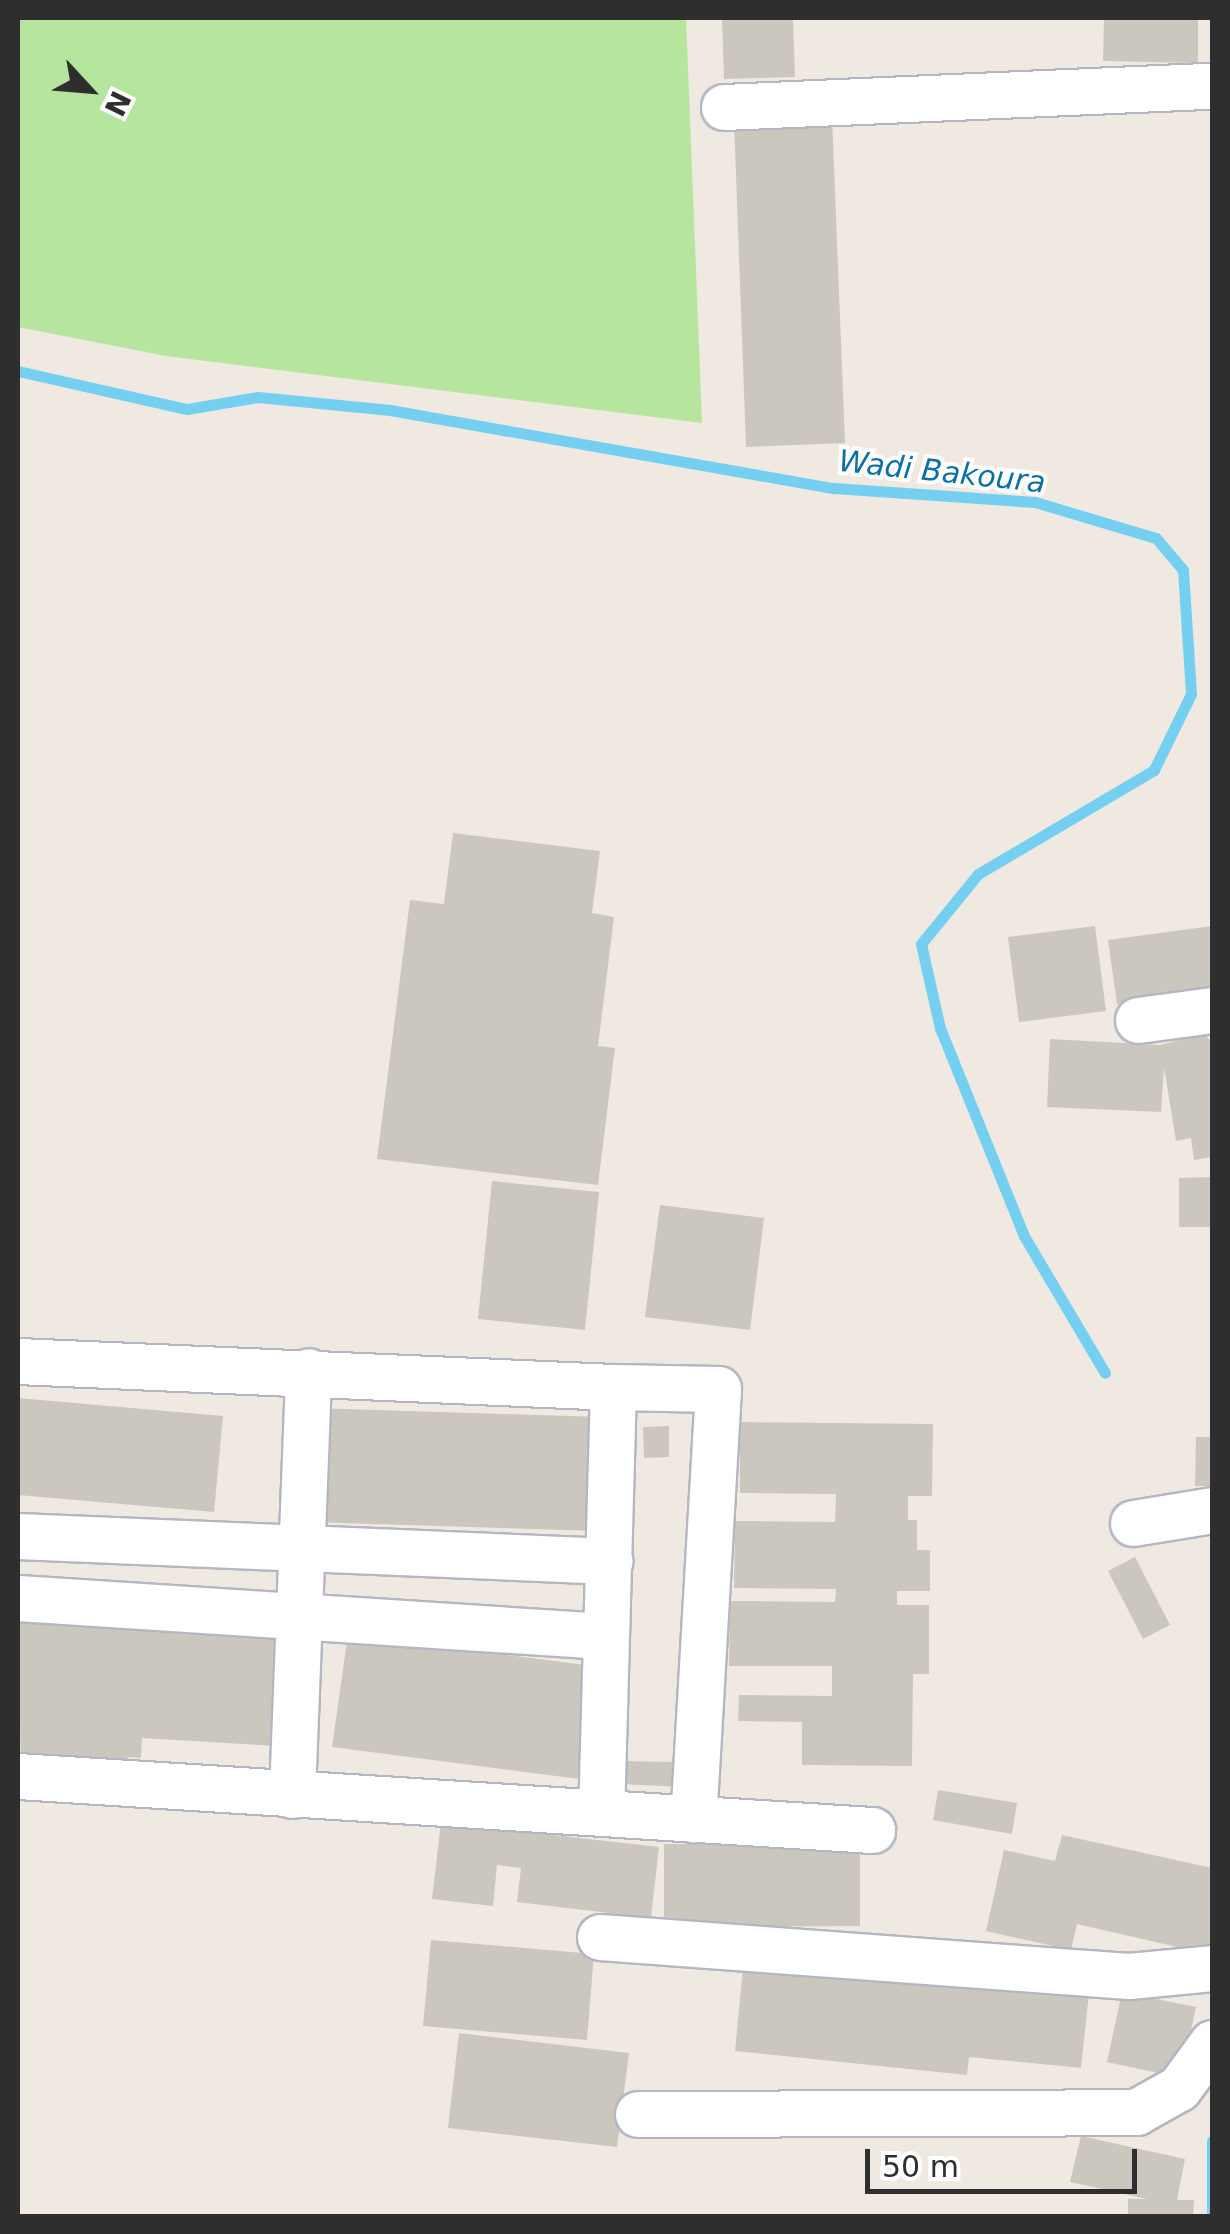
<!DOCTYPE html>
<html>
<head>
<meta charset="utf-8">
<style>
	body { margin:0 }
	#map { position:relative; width:1230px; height:2234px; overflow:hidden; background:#efe9e1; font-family:"DejaVu Sans",sans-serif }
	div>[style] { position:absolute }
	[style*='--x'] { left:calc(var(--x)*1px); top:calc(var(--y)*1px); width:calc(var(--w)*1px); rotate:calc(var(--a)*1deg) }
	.green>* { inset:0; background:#b6e59e }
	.stream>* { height:11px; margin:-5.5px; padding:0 5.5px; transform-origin:5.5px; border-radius:5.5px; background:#75cff0 }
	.building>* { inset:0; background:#cbc7bf }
	.roads { filter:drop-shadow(2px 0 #b4b7c1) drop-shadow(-2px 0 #b4b7c1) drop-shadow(0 2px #b4b7c1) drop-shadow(0 -2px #b4b7c1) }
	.minor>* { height:45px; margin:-22.5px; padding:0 22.5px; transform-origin:22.5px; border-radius:22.5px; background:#fff }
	span { translate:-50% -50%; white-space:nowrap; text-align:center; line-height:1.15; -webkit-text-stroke:8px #fff; paint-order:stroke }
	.water-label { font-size:30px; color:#0d6fa3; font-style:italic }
	.frame { position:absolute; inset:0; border:20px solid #2e2e2e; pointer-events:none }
	.north { position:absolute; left:40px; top:40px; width:100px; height:100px; -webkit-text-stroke:8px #fff; paint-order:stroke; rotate:116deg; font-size:28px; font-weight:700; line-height:40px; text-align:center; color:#2e2e2e }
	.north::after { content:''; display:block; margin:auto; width:35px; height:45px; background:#2e2e2e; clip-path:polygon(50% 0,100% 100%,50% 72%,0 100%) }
	.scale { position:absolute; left:865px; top:2149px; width:272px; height:45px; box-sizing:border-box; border:5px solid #2e2e2e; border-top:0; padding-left:12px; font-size:30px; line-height:35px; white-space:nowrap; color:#2e2e2e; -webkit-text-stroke:8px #fff; paint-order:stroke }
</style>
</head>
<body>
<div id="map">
	<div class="green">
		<i style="clip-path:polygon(18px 18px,686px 18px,702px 423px,166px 356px,18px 327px)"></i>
	</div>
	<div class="stream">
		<i style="--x:18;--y:371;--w:173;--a:12.7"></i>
		<i style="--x:187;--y:409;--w:72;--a:-9.6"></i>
		<i style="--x:258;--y:397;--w:133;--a:5.6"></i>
		<i style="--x:390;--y:410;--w:451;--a:10"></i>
		<i style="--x:834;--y:488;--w:201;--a:4"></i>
		<i style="--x:1035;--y:502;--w:126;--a:16.6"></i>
		<i style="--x:1156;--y:538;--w:42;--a:49.8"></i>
		<i style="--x:1183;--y:570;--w:124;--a:86.3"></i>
		<i style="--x:1191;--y:694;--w:85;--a:116"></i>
		<i style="--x:1154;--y:770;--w:204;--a:149.4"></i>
		<i style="--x:978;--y:874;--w:90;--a:129.2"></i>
		<i style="--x:921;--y:944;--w:86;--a:77.3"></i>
		<i style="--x:940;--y:1028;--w:224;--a:68"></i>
		<i style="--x:1024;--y:1236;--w:159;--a:59.4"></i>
		<i style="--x:1212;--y:2216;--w:75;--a:-90"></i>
	</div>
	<div class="building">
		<i style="clip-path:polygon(722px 18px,793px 18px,795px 77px,724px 79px)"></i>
		<i style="clip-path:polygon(1104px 18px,1198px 18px,1198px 63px,1103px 61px)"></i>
		<i style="clip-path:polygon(832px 116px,845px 443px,746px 447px,734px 120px)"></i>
		<i style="clip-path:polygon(453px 833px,600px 851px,592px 913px,614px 917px,598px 1046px,615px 1048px,598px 1185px,377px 1159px,410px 900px,444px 904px)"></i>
		<i style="clip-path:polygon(1095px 926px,1106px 1011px,1019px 1022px,1008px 937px)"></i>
		<i style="clip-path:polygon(1212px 926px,1212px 991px,1117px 1004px,1108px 940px)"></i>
		<i style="clip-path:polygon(1205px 1033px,1212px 1045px,1212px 1157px,1194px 1160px,1191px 1138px,1176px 1141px,1164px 1067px,1161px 1112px,1047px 1107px,1050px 1039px,1160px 1045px)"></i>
		<i style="clip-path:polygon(1212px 1177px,1212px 1227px,1179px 1227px,1179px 1178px)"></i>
		<i style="clip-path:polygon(492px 1181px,599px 1192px,585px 1330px,478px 1319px)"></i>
		<i style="clip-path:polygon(660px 1205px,764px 1218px,750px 1330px,645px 1317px)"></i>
		<i style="clip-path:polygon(18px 1398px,223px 1416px,214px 1512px,18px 1495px)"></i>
		<i style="clip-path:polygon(313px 1408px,602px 1417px,599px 1531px,309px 1522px)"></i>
		<i style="clip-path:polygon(740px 1422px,933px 1424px,932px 1496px,908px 1496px,908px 1520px,917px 1520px,917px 1550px,930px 1550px,930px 1591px,897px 1591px,897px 1605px,929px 1605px,929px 1674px,913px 1674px,912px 1766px,802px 1765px,802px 1722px,738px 1721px,739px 1695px,832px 1696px,832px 1666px,729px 1666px,730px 1601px,835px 1602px,836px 1589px,734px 1588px,735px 1521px,835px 1522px,836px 1494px,740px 1493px)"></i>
		<i style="clip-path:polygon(669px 1426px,669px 1457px,644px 1458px,643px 1427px)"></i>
		<i style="clip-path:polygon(1196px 1437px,1212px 1437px,1212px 1486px,1195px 1486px)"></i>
		<i style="clip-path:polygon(1135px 1557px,1170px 1625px,1143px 1639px,1108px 1571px)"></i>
		<i style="clip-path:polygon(18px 1614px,284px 1631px,276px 1746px,142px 1738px,141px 1758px,128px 1757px,126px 1782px,21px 1775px)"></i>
		<i style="clip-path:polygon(348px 1634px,593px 1666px,579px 1779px,332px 1747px)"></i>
		<i style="clip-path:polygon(619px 1761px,673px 1762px,672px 1777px,684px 1778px,684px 1787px,619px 1784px)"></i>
		<i style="clip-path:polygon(938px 1790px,1017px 1803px,1012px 1834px,933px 1820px)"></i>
		<i style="clip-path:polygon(441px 1822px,659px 1847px,651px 1918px,517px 1902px,521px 1868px,497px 1865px,493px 1906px,432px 1899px)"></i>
		<i style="clip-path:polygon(1062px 1835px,1212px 1868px,1212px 1955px,1077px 1924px,1071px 1950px,986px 1931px,1004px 1850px,1055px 1861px)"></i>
		<i style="clip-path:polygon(664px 1844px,860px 1844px,860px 1926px,664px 1927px)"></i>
		<i style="clip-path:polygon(431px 1940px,594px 1954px,587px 2040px,423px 2026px)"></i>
		<i style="clip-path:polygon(744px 1958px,1089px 1993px,1081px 2068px,969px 2057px,967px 2075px,735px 2051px)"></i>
		<i style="clip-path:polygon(1122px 1992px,1196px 2007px,1181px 2078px,1107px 2062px)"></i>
		<i style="clip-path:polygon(459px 2033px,629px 2053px,617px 2147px,448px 2128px)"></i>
		<i style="clip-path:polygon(1081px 2136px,1185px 2159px,1177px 2200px,1194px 2200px,1193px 2216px,1128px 2216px,1128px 2199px,1147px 2199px,1070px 2182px)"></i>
	</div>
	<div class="roads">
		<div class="minor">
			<i style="--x:724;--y:107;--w:488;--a:-2.5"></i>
			<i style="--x:1138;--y:1020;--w:75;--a:-7.7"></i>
			<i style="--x:18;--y:1361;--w:596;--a:2.5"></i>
			<i style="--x:613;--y:1387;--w:426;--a:91.6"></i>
			<i style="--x:613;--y:1387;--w:105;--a:1.1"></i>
			<i style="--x:718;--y:1389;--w:431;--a:93.3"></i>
			<i style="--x:1133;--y:1523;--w:80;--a:-9.3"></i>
			<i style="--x:18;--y:1536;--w:592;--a:2.42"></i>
			<i style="--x:18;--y:1598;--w:587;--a:3.71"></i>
			<i style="--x:18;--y:1776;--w:856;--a:3.62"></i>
			<i style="--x:292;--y:1795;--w:424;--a:-87.8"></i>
			<i style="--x:600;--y:1937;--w:530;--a:4.22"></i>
			<i style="--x:1129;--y:1976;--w:83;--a:-5.5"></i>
			<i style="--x:638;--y:2114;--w:498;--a:-0.2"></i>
			<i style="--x:1136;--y:2112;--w:49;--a:-29.2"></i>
			<i style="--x:1179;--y:2088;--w:56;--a:-53.7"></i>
		</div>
	</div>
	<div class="water-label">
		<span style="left:942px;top:472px;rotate:6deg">Wadi Bakoura</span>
	</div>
	<div class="frame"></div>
	<div class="north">N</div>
	<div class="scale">50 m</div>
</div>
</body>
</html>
